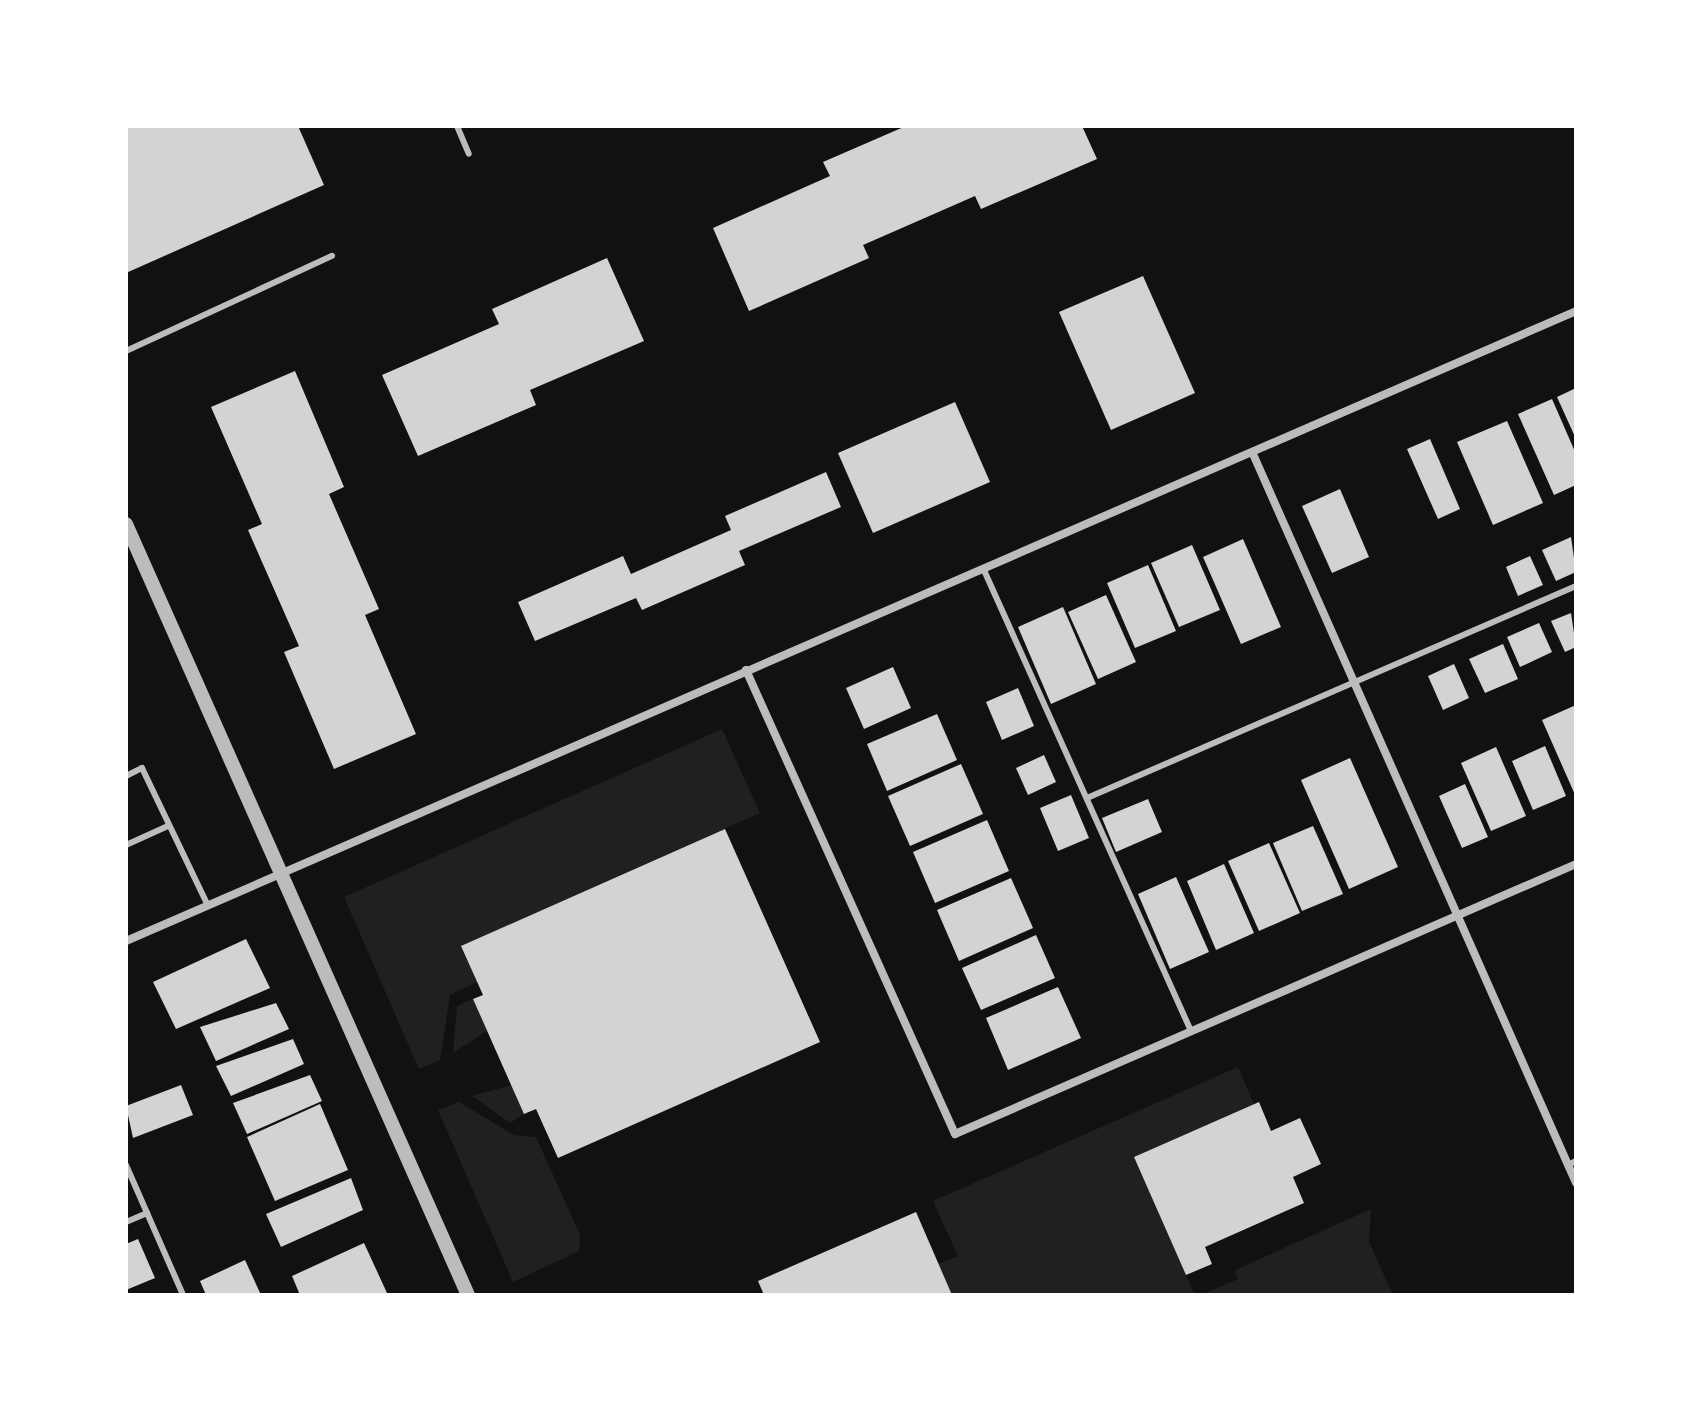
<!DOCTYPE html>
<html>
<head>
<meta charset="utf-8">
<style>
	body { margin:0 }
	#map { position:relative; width:1702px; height:1421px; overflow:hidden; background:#111; font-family:"Asap Condensed",sans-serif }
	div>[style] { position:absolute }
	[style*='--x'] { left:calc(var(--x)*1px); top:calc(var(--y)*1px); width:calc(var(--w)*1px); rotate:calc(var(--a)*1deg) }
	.green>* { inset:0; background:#202020 }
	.building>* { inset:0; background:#d3d3d3 }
	.service>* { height:6px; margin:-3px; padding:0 3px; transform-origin:3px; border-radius:3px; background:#bcbcbc }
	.minor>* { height:8px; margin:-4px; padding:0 4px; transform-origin:4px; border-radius:4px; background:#bcbcbc }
	.tertiary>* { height:14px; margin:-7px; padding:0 7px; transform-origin:7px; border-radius:7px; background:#bcbcbc }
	span { translate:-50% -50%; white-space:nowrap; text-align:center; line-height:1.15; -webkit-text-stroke:6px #fff; paint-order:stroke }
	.frame { position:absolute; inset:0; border:128px solid #fff; pointer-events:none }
</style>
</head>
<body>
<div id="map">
	<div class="green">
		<i style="clip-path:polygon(722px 729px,760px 813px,462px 946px,477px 982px,450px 995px,440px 1060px,419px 1069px,344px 897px)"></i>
		<i style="clip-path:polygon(473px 999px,487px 1031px,453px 1053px,457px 1006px)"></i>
		<i style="clip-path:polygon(1238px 1067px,1254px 1104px,1134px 1157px,1195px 1295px,952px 1295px,938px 1264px,958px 1256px,933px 1201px)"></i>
		<i style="clip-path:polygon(512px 1085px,524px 1114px,510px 1123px,472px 1096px)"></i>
		<i style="clip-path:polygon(459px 1102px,514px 1135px,536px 1137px,580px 1235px,579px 1251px,513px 1282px,438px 1110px)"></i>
		<i style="clip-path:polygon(1371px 1209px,1369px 1242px,1393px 1295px,1201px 1295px,1238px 1279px,1235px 1270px)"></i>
	</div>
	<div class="building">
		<i style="clip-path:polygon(126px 126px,298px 126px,324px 185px,126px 273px)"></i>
		<i style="clip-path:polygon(906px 126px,1082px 126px,1097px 159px,981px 209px,975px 196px,863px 245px,869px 258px,749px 311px,713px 228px,830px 176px,823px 162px)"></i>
		<i style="clip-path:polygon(607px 258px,644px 341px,530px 390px,536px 405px,418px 456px,382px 375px,499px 324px,492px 309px)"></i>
		<i style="clip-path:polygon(1143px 276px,1195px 393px,1111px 430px,1059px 312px)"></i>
		<i style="clip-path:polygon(295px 371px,344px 487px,329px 494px,379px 609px,365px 615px,416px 734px,334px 769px,284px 652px,299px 646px,248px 530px,262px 524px,211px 407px)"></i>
		<i style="clip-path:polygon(1576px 388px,1576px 439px,1557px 397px)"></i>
		<i style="clip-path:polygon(1552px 399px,1576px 454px,1576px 485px,1554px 495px,1518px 414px)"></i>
		<i style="clip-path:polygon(955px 402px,990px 482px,873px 533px,838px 453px)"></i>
		<i style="clip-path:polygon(1507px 421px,1543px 503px,1493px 525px,1457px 442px)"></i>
		<i style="clip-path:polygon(1430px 439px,1460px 509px,1438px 519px,1407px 449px)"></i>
		<i style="clip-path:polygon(826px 472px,841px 507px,739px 551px,745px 565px,642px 610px,636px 598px,535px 641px,518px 602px,623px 556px,631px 574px,731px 530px,725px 516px)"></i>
		<i style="clip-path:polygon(1340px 489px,1369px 557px,1332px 573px,1302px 506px)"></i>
		<i style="clip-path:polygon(1571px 537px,1576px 572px,1556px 581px,1542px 550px)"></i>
		<i style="clip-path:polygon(1243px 539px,1281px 627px,1241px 644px,1203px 557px)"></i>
		<i style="clip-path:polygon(1192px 545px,1220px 610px,1179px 627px,1151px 563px)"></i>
		<i style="clip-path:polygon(1530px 556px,1543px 585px,1518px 596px,1506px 567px)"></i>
		<i style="clip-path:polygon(1148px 565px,1176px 631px,1135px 648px,1107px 583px)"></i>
		<i style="clip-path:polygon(1106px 595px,1136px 662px,1098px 679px,1068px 612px)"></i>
		<i style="clip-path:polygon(1063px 607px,1096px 684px,1051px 704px,1018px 627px)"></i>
		<i style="clip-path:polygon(1571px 613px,1576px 647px,1565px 652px,1551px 621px)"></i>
		<i style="clip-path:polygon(1539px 623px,1552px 652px,1520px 667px,1507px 637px)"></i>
		<i style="clip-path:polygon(1503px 644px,1518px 679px,1485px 693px,1469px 659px)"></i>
		<i style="clip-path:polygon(1454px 664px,1469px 698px,1443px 710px,1428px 676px)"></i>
		<i style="clip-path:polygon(893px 667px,911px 708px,864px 729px,846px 688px)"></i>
		<i style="clip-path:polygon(1018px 688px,1034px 726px,1002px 740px,986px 702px)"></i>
		<i style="clip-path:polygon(1576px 705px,1576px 797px,1542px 720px)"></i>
		<i style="clip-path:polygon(937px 714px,957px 760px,887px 791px,867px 744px)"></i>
		<i style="clip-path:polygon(1545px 746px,1566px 796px,1533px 810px,1512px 761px)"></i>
		<i style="clip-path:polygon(1496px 747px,1526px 816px,1491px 831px,1461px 763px)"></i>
		<i style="clip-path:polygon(1044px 755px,1056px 782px,1028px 795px,1016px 768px)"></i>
		<i style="clip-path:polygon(1350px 758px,1398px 867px,1349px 889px,1301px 780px)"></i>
		<i style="clip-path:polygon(961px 764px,983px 814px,910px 846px,888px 796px)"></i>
		<i style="clip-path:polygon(1465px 784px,1488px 837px,1462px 848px,1439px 796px)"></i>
		<i style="clip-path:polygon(1071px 795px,1089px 838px,1058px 851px,1040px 808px)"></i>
		<i style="clip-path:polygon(1148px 799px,1162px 832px,1116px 852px,1102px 818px)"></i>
		<i style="clip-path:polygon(987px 820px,1009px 871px,935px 903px,913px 852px)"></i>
		<i style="clip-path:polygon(1313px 826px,1343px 894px,1302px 911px,1273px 843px)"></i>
		<i style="clip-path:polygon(725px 829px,820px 1042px,558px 1158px,536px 1109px,524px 1114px,473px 999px,483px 995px,461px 946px)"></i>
		<i style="clip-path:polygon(1269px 843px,1300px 913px,1259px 931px,1228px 861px)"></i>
		<i style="clip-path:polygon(1224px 864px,1254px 933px,1216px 950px,1187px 881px)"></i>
		<i style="clip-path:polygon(1176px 877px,1209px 952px,1170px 969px,1138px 894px)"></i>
		<i style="clip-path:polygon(1011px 878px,1033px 928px,959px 961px,937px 910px)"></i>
		<i style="clip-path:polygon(1036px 935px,1055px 978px,981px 1010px,962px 968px)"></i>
		<i style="clip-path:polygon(246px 939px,270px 988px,176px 1029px,153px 982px)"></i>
		<i style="clip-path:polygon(1058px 987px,1081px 1038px,1008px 1070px,986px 1018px)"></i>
		<i style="clip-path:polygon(276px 1003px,289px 1029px,216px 1061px,200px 1027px)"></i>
		<i style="clip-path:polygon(293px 1039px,304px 1064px,231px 1096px,216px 1066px)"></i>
		<i style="clip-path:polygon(310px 1075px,322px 1101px,247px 1134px,233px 1103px)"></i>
		<i style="clip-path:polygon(181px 1085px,193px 1115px,133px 1138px,126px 1106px)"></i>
		<i style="clip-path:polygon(1259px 1102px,1271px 1131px,1300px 1118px,1321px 1164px,1293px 1177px,1304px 1203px,1205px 1247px,1212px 1264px,1186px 1275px,1134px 1157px)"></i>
		<i style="clip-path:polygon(320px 1104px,348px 1170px,275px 1201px,247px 1137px)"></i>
		<i style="clip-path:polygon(351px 1178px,363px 1210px,281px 1247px,266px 1214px)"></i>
		<i style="clip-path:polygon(916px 1212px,952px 1295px,764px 1295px,758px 1281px)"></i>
		<i style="clip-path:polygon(138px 1239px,155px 1278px,126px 1290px,126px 1244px)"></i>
		<i style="clip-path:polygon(364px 1243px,387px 1293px,300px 1295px,292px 1276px)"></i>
		<i style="clip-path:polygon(245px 1260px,261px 1295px,206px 1295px,200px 1281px)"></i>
	</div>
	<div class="service">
		<i style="--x:457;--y:126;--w:30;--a:67"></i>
		<i style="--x:126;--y:351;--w:227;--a:-24.8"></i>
		<i style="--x:983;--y:568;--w:508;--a:65.81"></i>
		<i style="--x:126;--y:776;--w:18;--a:-27"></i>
		<i style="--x:142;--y:768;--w:153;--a:64.4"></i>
		<i style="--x:1087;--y:798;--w:533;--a:-23.44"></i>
		<i style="--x:126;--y:845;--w:46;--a:-24.3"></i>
		<i style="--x:126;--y:1165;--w:142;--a:66.3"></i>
		<i style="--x:1568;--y:1165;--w:9;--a:-27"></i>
		<i style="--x:126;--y:1222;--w:23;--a:-23"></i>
	</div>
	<div class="minor">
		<i style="--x:1253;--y:454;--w:797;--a:66.1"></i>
		<i style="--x:746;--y:670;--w:509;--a:65.75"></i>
		<i style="--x:955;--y:1134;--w:677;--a:-23.5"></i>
		<i style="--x:126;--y:941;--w:1581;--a:-23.48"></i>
	</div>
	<div class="tertiary">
		<i style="--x:126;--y:524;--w:843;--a:66.08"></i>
	</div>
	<div class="frame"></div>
</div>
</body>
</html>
